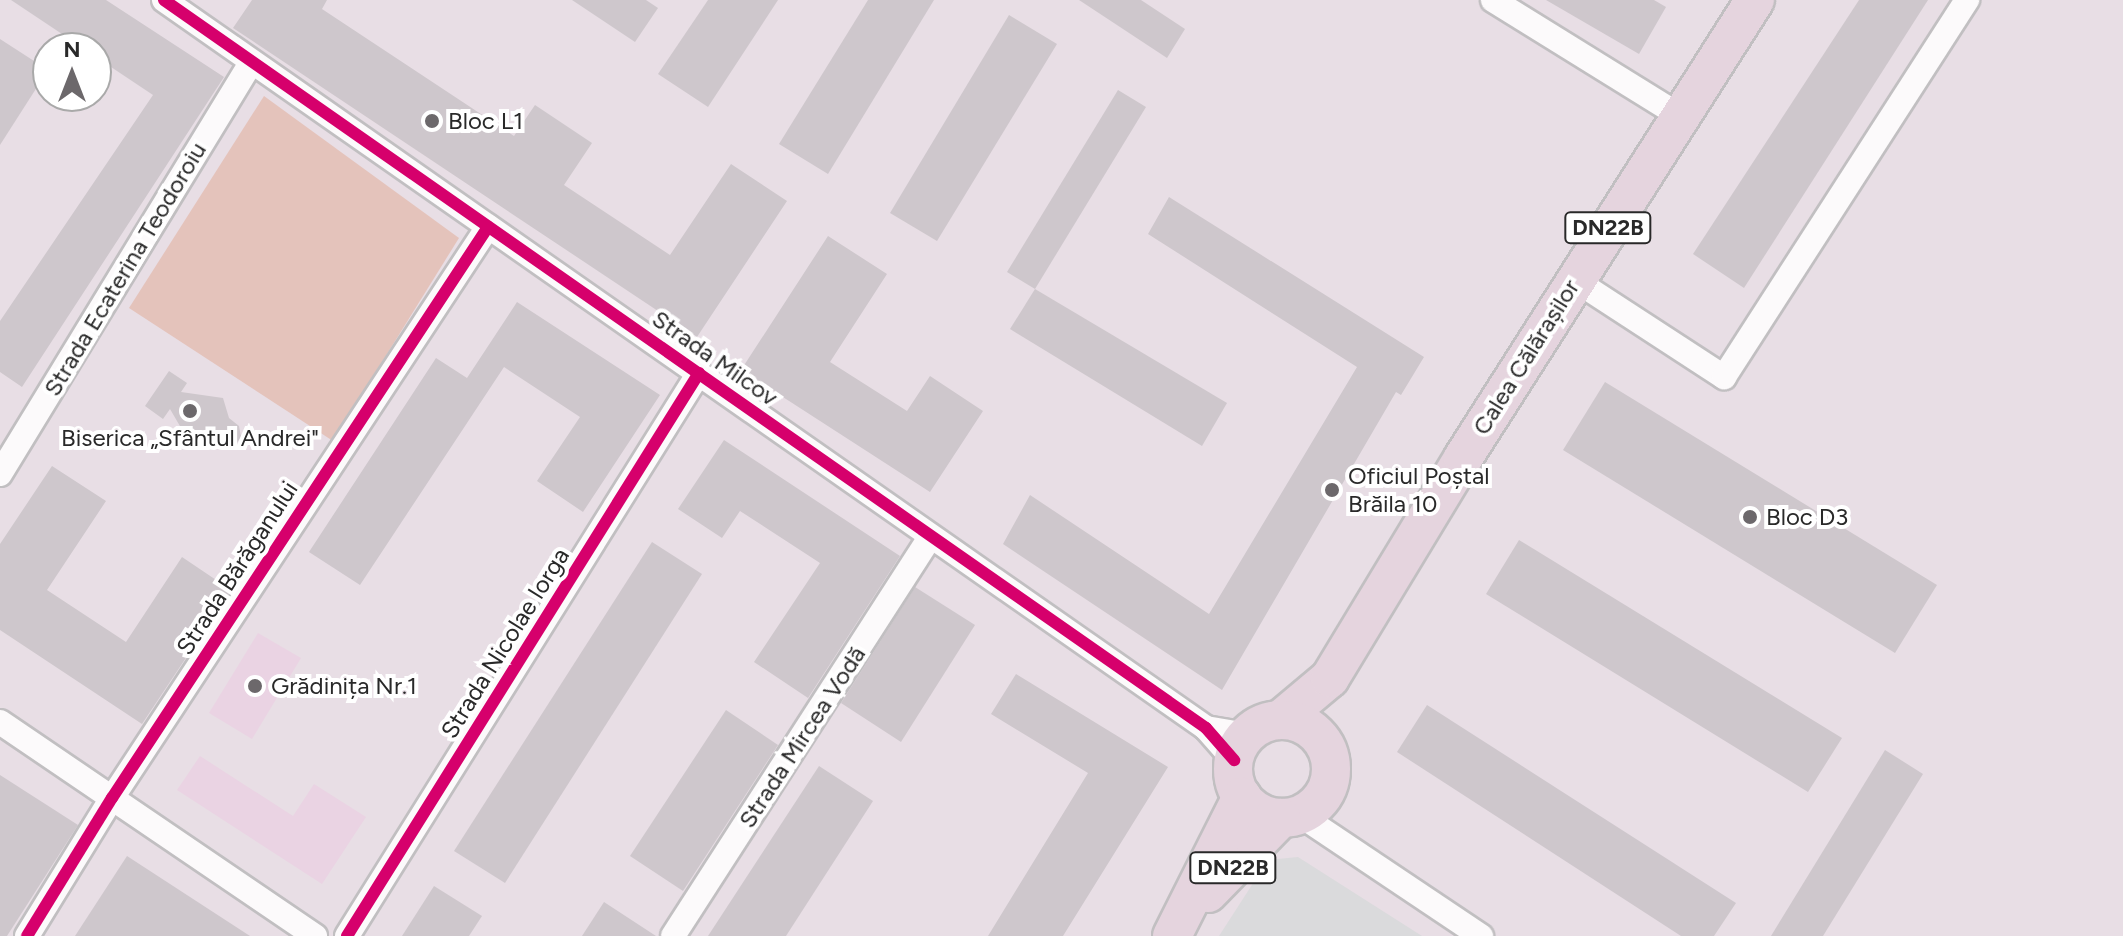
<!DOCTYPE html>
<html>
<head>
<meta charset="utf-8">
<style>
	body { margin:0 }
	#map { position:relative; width:2123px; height:936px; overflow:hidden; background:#e8dee5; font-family:Figtree,sans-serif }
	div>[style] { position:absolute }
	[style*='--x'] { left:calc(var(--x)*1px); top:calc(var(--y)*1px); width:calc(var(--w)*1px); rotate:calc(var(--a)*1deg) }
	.industrial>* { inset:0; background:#dadadc }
	.education>* { inset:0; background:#ead3e3 }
	.green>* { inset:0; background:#e4c3bb }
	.building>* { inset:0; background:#cec7cc }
	.roads { filter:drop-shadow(2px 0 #c1bfc1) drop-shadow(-2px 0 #c1bfc1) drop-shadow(0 2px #c1bfc1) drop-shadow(0 -2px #c1bfc1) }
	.street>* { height:24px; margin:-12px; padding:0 12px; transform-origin:12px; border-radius:12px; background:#fcfafb }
	.primary>* { height:38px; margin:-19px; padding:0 19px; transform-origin:19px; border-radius:19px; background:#e5d4de }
	.primary>.ring { margin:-19px; padding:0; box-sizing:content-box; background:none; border:38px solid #e5d4de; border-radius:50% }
	.cycleway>* { height:12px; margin:-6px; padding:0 6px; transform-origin:6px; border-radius:6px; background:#d6006c }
	.dots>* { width:22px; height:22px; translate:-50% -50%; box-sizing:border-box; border:4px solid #fff; border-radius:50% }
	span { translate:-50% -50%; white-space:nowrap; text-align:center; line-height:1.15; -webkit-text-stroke:8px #fff; paint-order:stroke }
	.shield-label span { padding:2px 6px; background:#fff; border:2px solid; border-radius:6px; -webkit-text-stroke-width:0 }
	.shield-label { font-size:22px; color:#292929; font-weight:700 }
	.poi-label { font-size:24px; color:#292929 }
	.left { translate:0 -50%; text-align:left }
	.street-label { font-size:24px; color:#292929 }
	.north { position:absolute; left:32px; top:32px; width:80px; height:80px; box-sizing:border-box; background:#fff; border:2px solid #a9a9a9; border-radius:50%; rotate:0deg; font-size:22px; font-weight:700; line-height:32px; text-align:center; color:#292929 }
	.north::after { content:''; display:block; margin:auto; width:28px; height:36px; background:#6c686b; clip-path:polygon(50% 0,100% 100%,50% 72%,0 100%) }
</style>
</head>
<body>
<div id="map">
	<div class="industrial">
		<i style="clip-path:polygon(1298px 857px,1422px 936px,1219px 936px,1268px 860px)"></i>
	</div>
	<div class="education">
		<i style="clip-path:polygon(258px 633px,301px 658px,252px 739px,209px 713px)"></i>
		<i style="clip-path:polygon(200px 756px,293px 816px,314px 784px,366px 817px,322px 884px,177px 790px)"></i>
	</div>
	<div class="green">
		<i style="clip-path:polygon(264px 96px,459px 238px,333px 441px,129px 308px)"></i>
	</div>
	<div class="building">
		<i style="clip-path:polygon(11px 0,106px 0,224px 77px,22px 387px,0 372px,0 321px,153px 95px,96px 57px,96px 48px,83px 48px)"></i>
		<i style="clip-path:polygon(252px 0,327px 0,322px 9px,514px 136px,535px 105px,592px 143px,564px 185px,670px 255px,731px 164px,787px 201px,697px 337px,233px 28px)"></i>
		<i style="clip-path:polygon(572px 0,646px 0,658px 8px,635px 42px)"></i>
		<i style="clip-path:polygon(708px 0,778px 0,708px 107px,658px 74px)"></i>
		<i style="clip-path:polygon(868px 0,934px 0,828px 174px,779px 144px)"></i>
		<i style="clip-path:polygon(1079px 0,1141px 0,1185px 29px,1167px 58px)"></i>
		<i style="clip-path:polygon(1546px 0,1654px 0,1666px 7px,1639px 54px)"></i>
		<i style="clip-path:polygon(1859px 0,1928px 0,1744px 288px,1693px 254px)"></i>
		<i style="clip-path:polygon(1009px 15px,1057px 44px,937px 241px,890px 213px)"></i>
		<i style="clip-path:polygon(0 39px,48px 70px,0 145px)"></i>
		<i style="clip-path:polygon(1118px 90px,1146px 107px,1035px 289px,1007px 272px)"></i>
		<i style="clip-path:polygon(1169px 197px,1424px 357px,1401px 395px,1396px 392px,1222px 690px,1003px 544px,1030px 495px,1209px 614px,1357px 367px,1148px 234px)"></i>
		<i style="clip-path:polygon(828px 236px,887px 274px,830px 362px,907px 411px,930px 376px,983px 411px,930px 492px,741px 370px)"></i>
		<i style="clip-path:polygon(1035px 289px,1227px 403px,1202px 446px,1010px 329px)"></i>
		<i style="clip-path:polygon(517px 302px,660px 395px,583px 512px,537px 481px,580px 417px,504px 367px,360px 585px,309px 552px,436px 358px,467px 378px)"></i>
		<i style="clip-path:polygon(169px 371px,187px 383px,181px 392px,223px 398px,229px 418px,239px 426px,241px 437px,234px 447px,191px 445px,170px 409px,163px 419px,145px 406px)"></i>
		<i style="clip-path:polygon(1605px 382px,1937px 585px,1895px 653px,1563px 450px)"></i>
		<i style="clip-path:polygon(724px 440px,900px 556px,808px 698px,754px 662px,820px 563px,740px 511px,722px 538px,678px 509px)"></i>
		<i style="clip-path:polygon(52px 466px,106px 501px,47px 590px,126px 642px,182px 557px,231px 590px,142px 724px,0 630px,0 544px)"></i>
		<i style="clip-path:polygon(1519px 540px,1842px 738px,1808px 792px,1486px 594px)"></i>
		<i style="clip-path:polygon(652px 542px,702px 574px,505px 883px,454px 851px)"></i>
		<i style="clip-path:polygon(915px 587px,975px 625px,901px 742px,841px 703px)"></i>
		<i style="clip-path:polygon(1016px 674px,1168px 767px,1063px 936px,988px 936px,1088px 773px,991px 714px)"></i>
		<i style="clip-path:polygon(1427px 705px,1736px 903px,1714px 936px,1681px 936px,1397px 752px)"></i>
		<i style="clip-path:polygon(726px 710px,778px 745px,683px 891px,630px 856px)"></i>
		<i style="clip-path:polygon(1885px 750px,1923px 774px,1823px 936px,1771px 936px)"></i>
		<i style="clip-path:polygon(819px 766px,873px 801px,786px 936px,708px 936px)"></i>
		<i style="clip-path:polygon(0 775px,78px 825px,7px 936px,0 936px)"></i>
		<i style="clip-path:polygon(127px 856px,250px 936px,75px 936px)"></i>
		<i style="clip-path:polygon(434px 886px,482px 916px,469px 936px,402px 936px)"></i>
		<i style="clip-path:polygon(604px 902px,656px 936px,582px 936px)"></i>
	</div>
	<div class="roads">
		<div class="street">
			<i style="--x:164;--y:0;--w:1271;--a:34.94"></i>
			<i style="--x:1206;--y:728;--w:43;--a:48.8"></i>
			<i style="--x:1493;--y:0;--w:220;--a:31.8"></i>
			<i style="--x:1575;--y:280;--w:178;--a:33.1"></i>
			<i style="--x:1724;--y:377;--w:449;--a:-57.2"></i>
			<i style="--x:0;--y:474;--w:480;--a:-58.6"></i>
			<i style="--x:0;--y:722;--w:381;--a:34.2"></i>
			<i style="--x:1206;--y:728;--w:42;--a:9.7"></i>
			<i style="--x:1300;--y:815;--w:218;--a:33.8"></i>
			<i style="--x:27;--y:936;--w:162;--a:-58.4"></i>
			<i style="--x:112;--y:798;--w:684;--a:-56.64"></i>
			<i style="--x:347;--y:936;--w:664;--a:-57.99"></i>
			<i style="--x:673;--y:936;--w:475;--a:-57.2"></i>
		</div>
		<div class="primary">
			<i style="--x:1280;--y:720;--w:65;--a:-40"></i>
			<i style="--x:1330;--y:678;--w:257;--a:-58.8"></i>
			<i style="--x:1463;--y:458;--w:543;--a:-57.48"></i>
			<i class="ring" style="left:1233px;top:720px;width:60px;height:60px"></i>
			<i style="--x:1208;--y:893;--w:105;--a:-45.8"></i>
			<i style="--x:1172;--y:936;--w:156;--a:-63.3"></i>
		</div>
	</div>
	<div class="cycleway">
		<i style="--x:164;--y:0;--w:1271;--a:34.94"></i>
		<i style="--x:1206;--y:728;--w:43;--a:48.8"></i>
		<i style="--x:27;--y:936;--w:162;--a:-58.4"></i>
		<i style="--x:112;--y:798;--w:684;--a:-56.64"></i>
		<i style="--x:347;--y:936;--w:664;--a:-57.99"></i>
	</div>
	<div class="dots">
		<i style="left:432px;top:121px;background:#6c686b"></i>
		<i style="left:190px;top:411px;background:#6c686b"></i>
		<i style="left:1332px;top:490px;background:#6c686b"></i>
		<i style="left:1750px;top:517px;background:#6c686b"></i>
		<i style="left:255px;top:686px;background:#6c686b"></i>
	</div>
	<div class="shield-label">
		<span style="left:1608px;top:228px">DN22B</span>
		<span style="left:1233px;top:868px">DN22B</span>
	</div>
	<div class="poi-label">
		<span class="left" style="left:448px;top:121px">Bloc L1</span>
		<span style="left:190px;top:438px">Biserica „Sfântul Andrei"</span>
		<span class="left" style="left:1348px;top:490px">Oficiul Poștal<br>Brăila 10</span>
		<span class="left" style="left:1766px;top:517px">Bloc D3</span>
		<span class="left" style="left:271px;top:686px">Grădinița Nr.1</span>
	</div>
	<div class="street-label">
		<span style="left:125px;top:269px;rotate:-59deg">Strada Ecaterina Teodoroiu</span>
		<span style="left:1526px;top:357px;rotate:-58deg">Calea Călărașilor</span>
		<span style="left:715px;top:358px;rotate:35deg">Strada Milcov</span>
		<span style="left:237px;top:568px;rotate:-57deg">Strada Bărăganului</span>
		<span style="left:505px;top:643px;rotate:-58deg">Strada Nicolae Iorga</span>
		<span style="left:802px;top:737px;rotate:-57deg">Strada Mircea Vodă</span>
	</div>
	<div class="north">N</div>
</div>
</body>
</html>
